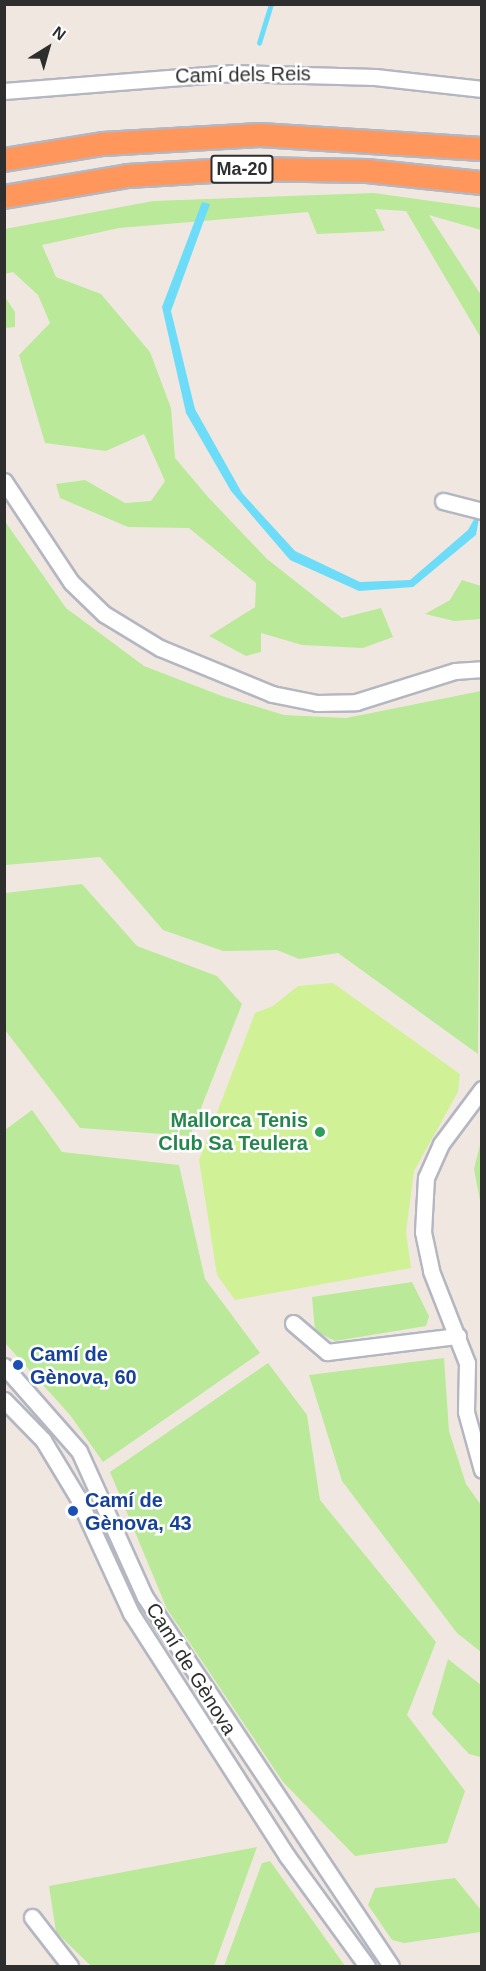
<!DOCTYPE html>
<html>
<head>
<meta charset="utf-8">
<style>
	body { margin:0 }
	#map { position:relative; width:486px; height:1971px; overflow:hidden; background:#f0e8e0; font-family:Arial,sans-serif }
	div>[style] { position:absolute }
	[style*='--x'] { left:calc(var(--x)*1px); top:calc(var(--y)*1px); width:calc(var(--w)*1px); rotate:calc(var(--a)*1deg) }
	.green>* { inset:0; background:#bae999 }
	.pitch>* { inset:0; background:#d0f195 }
	.water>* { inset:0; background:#6ddcf8 }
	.stream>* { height:4.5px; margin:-2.25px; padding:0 2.25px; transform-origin:2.25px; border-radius:2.25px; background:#6ddcf8 }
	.roads { filter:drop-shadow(2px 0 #b4b7c2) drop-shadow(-2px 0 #b4b7c2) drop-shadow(0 2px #b4b7c2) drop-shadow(0 -2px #b4b7c2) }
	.minor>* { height:15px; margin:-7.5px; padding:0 7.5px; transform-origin:7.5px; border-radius:7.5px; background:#fff }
	.highway>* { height:22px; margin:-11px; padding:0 11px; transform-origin:11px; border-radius:11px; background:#ff975c }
	.dots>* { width:16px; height:16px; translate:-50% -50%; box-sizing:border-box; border:3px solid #fff; border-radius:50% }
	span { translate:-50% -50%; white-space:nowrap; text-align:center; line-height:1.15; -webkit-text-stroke:5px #fff; paint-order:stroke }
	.shield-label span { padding:2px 4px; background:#fff; border:2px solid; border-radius:4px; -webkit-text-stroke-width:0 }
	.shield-label { font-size:18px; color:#2e2e2e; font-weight:700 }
	.street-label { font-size:20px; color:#2e2e2e }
	.leisure-label { font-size:20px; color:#27864d; font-weight:700 }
	.right { translate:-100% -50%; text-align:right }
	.transit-label { font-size:20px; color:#164399; font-weight:700 }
	.left { translate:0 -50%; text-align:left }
	.frame { position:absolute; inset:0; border:6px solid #2e2e2e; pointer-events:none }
	.north { position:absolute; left:18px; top:18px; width:60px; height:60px; -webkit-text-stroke:4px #fff; paint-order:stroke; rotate:37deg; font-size:16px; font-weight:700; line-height:24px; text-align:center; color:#2e2e2e }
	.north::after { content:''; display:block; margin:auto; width:21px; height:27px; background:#2e2e2e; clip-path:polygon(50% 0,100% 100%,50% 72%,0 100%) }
</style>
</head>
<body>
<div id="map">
	<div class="green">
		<i style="clip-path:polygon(374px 193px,481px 208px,481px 230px,429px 215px,481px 295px,481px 338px,406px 211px,375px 209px,385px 231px,317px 234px,308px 212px,119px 228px,42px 245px,56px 277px,101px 294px,150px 352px,171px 408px,175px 458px,208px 497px,267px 559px,342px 618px,381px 608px,393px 637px,363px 648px,302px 645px,261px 633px,261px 652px,246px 656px,209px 636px,255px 607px,256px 583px,189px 528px,128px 527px,60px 498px,56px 484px,85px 480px,125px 503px,151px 501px,165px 481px,144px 434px,106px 451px,45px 443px,19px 355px,50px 323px,38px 295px,13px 272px,5px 274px,5px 229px,153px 201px)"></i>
		<i style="clip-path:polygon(5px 297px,15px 312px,15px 327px,5px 328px)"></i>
		<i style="clip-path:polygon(4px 520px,66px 608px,144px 666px,222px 696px,284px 715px,346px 718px,481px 691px,478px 1054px,338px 953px,299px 959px,277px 950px,223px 951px,163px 930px,100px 857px,5px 865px)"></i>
		<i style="clip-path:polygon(462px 580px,481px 586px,481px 619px,454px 621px,425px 614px,450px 600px)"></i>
		<i style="clip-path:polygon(82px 884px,137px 946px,217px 976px,242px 1004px,190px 1136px,80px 1128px,5px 1030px,5px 893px)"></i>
		<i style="clip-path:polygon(32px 1110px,62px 1152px,179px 1165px,205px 1279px,260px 1353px,103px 1462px,70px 1415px,5px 1343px,5px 1130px)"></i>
		<i style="clip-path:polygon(481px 1141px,481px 1206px,474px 1169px)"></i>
		<i style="clip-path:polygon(412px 1282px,429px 1316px,426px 1326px,335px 1341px,315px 1331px,312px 1297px)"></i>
		<i style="clip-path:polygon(444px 1358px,449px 1431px,466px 1484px,481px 1505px,481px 1652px,457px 1633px,342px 1481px,309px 1375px)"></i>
		<i style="clip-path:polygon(268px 1363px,307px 1415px,320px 1500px,436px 1642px,407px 1715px,465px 1791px,447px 1843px,355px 1856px,283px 1782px,167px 1609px,110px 1472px)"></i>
		<i style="clip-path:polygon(448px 1659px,481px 1685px,480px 1757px,469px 1754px,432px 1714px)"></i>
		<i style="clip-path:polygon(257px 1847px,214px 1966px,91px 1966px,56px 1932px,49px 1886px)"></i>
		<i style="clip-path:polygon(270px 1861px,345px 1966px,224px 1966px,262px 1863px)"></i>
		<i style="clip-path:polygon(455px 1878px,481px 1910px,481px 1932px,404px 1943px,392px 1940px,368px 1905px,375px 1888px)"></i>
	</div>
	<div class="pitch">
		<i style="clip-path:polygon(333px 983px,460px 1074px,458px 1092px,414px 1171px,406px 1232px,411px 1268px,235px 1300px,217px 1275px,199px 1160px,255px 1013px,273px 1006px,298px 986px)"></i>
	</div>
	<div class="water">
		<i style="clip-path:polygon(202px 202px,210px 204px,171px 311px,195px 409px,242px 493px,295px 551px,360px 582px,410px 580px,468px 530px,481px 507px,476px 535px,413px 587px,359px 591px,290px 560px,231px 491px,186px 413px,162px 307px)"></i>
	</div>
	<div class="stream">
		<i style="--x:259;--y:43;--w:41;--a:-72.9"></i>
	</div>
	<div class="roads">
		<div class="minor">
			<i style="--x:4;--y:91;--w:229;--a:-4.5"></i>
			<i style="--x:232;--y:73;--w:143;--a:1.6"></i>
			<i style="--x:375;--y:77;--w:108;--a:6.4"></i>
			<i style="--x:4;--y:481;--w:121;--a:56.4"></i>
			<i style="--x:71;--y:582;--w:46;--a:44.1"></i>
			<i style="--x:104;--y:614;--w:66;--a:31.3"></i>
			<i style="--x:160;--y:648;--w:121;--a:22.3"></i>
			<i style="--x:272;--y:694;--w:46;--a:11.3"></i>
			<i style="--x:317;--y:703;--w:39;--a:-1"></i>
			<i style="--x:356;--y:702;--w:104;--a:-17.4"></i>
			<i style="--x:455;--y:671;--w:27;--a:-4"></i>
			<i style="--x:443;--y:501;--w:40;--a:14.4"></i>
			<i style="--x:482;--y:1089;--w:69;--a:126.7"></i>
			<i style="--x:441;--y:1144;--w:36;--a:114"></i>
			<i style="--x:426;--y:1177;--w:55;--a:93.1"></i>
			<i style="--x:423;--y:1232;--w:40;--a:78"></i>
			<i style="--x:431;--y:1271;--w:99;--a:68.6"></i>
			<i style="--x:467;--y:1363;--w:49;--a:91.2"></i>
			<i style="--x:466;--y:1412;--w:60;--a:74.6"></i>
			<i style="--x:293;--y:1323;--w:45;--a:40.5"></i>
			<i style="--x:327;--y:1352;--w:132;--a:-7"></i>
			<i style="--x:4;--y:1366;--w:113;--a:48.6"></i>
			<i style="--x:79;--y:1451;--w:160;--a:65.7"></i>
			<i style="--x:145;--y:1597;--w:443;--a:56.3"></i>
			<i style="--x:4;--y:1400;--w:56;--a:45.7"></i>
			<i style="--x:43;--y:1440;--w:68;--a:58.9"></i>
			<i style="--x:78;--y:1498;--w:127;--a:65.3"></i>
			<i style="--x:131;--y:1613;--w:289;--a:57.3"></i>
			<i style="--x:287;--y:1856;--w:136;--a:54"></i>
			<i style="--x:32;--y:1917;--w:62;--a:52.2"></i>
		</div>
		<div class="highway">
			<i style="--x:4;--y:160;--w:100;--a:-9.2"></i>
			<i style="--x:103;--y:144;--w:157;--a:-3.3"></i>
			<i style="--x:260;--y:135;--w:222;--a:3.6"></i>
			<i style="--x:4;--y:197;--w:126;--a:-9.6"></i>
			<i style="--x:128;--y:176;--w:118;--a:-3.4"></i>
			<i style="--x:246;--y:169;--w:121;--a:0.9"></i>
			<i style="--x:367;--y:171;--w:116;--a:6"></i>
		</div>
	</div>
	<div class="dots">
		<i style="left:320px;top:1132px;background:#2e9e5b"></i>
		<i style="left:18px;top:1365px;background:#1a4fb4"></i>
		<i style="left:73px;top:1511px;background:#1a4fb4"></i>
	</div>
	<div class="shield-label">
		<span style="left:242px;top:169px">Ma-20</span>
	</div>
	<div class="street-label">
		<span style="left:243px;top:75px;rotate:-1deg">Camí dels Reis</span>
		<span style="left:191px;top:1669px;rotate:58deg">Camí de Gènova</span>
	</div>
	<div class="leisure-label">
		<span class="right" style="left:308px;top:1132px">Mallorca Tenis<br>Club Sa Teulera</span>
	</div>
	<div class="transit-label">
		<span class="left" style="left:30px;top:1366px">Camí de<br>Gènova, 60</span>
		<span class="left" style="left:85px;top:1512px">Camí de<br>Gènova, 43</span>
	</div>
	<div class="frame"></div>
	<div class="north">N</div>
</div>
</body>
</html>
